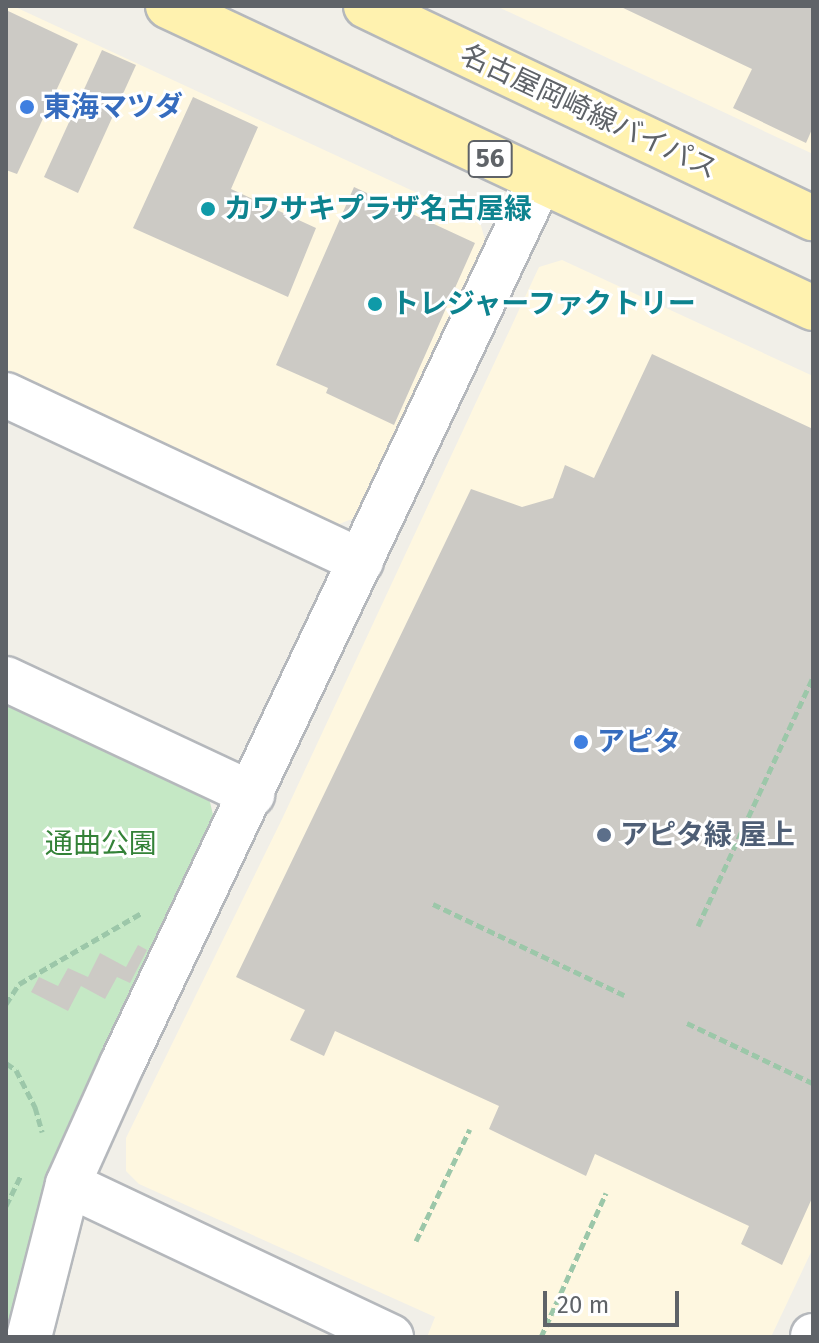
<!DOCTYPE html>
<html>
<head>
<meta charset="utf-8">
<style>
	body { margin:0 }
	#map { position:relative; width:819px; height:1343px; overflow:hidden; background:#f1efe8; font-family:"Fira Sans","Noto Sans JP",sans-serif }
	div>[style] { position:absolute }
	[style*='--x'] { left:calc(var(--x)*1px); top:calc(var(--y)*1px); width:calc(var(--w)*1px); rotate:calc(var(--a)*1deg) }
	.commercial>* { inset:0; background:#fef7e0 }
	.green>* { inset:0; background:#c5e8c5 }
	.building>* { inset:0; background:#cccac5 }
	.path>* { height:5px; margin-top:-2.5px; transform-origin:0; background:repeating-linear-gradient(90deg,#9cc7a9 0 8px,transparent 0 12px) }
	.roads { filter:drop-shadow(2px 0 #b5b8bc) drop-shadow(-2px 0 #b5b8bc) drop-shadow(0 2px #b5b8bc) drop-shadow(0 -2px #b5b8bc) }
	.minor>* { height:44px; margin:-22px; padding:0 22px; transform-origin:22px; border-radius:22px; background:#fff }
	.major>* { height:44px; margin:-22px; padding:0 22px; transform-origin:22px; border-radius:22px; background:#fff2af }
	.dots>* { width:22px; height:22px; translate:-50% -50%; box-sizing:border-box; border:4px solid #fff; border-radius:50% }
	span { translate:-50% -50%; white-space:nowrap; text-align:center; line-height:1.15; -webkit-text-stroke:6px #fff; paint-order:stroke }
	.shield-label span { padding:2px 6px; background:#fff; border:2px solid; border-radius:6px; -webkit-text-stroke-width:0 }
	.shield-label { font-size:26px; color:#5f6368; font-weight:700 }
	.shop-label { font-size:28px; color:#366cbe; font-weight:700 }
	.left { translate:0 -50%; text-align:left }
	.street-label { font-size:28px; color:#5f6368 }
	.culture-label { font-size:28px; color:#0d838f; font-weight:700 }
	.service-label { font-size:28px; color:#4e5e75; font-weight:700 }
	.park-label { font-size:28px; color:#348238 }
	.frame { position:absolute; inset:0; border:8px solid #5f6368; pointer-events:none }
	.scale { position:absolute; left:543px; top:1291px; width:136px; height:36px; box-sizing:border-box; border:4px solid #5f6368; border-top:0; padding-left:10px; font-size:24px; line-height:28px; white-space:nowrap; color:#5f6368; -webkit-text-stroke:6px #fff; paint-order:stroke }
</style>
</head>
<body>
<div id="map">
	<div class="commercial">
		<i style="clip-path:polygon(6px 6px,13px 6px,480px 222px,485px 240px,359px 516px,337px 525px,6px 372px)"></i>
		<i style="clip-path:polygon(496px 6px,813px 6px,813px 154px)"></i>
		<i style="clip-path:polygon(562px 260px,813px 376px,813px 1248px,771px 1337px,427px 1337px,435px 1317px,139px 1184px,126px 1171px,126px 1138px,283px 817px,539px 267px)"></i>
	</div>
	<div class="green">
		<i style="clip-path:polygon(6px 698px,188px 782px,210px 802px,213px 815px,212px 828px,104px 1051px,52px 1168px,6px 1336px)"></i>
	</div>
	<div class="building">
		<i style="clip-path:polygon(619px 6px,813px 8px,813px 127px,806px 143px,733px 108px,752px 69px)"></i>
		<i style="clip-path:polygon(6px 10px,78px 44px,17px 174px,6px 170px)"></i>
		<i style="clip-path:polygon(102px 50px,136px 65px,78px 193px,44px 177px)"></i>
		<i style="clip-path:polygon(193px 97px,258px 127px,231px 189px,316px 228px,288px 297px,133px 228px)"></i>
		<i style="clip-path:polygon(354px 187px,475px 243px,394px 425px,326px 393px,328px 388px,276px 365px)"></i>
		<i style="clip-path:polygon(652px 354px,813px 429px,813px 1196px,782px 1265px,741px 1244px,749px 1226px,595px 1154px,586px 1176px,489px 1129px,499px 1106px,335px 1031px,324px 1056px,290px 1040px,305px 1010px,236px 977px,471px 489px,522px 507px,553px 498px,565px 465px,594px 478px)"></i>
		<i style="clip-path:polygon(138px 945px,147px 950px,130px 983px,117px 977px,105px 999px,81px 986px,68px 1011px,31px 992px,39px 977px,58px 986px,68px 968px,88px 977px,100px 953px,126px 967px)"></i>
	</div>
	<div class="path">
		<i style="--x:433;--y:904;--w:212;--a:25.5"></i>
		<i style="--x:698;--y:926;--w:274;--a:-65.2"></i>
		<i style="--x:6;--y:1004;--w:24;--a:-57"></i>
		<i style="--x:19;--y:984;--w:143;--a:-30.1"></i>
		<i style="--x:687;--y:1023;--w:139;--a:25.6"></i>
		<i style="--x:6;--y:1063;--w:12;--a:35"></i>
		<i style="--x:16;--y:1070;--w:42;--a:62.8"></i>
		<i style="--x:35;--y:1107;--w:26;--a:74"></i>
		<i style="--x:6;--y:1206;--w:34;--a:-64"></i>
		<i style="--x:416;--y:1241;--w:124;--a:-64.3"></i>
		<i style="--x:541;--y:1337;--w:158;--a:-65.7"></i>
	</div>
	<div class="roads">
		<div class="minor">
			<i style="--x:6;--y:395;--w:392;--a:25.1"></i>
			<i style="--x:6;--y:679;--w:272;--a:25.1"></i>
			<i style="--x:29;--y:1337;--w:158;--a:-75.7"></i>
			<i style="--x:391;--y:1337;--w:357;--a:-154.7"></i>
			<i style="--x:68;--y:1184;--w:132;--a:-65.8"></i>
			<i style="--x:122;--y:1064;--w:975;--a:-64.67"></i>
			<i style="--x:813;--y:1337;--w:1;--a:-90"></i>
		</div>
		<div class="major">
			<i style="--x:168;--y:6;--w:712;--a:25.09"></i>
			<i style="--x:366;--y:6;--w:495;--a:25.4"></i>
		</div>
	</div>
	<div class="dots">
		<i style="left:27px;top:107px;background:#3f7fe0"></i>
		<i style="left:208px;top:209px;background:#0f9aa8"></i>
		<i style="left:375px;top:304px;background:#0f9aa8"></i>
		<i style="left:581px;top:742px;background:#3f7fe0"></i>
		<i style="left:604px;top:835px;background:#5c6f8a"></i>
	</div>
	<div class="shield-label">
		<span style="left:490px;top:159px">56</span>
	</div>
	<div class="shop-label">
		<span class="left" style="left:43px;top:107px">東海マツダ</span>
		<span class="left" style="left:597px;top:742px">アピタ</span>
	</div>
	<div class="street-label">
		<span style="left:589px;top:112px;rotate:25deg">名古屋岡崎線バイパス</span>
	</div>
	<div class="culture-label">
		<span class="left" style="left:224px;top:209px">カワサキプラザ名古屋緑</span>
		<span class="left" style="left:391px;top:304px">トレジャーファクトリー</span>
	</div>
	<div class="service-label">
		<span class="left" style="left:620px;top:835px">アピタ緑 屋上</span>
	</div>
	<div class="park-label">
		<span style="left:101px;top:844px">通曲公園</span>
	</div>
	<div class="frame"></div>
	<div class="scale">20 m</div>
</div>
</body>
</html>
